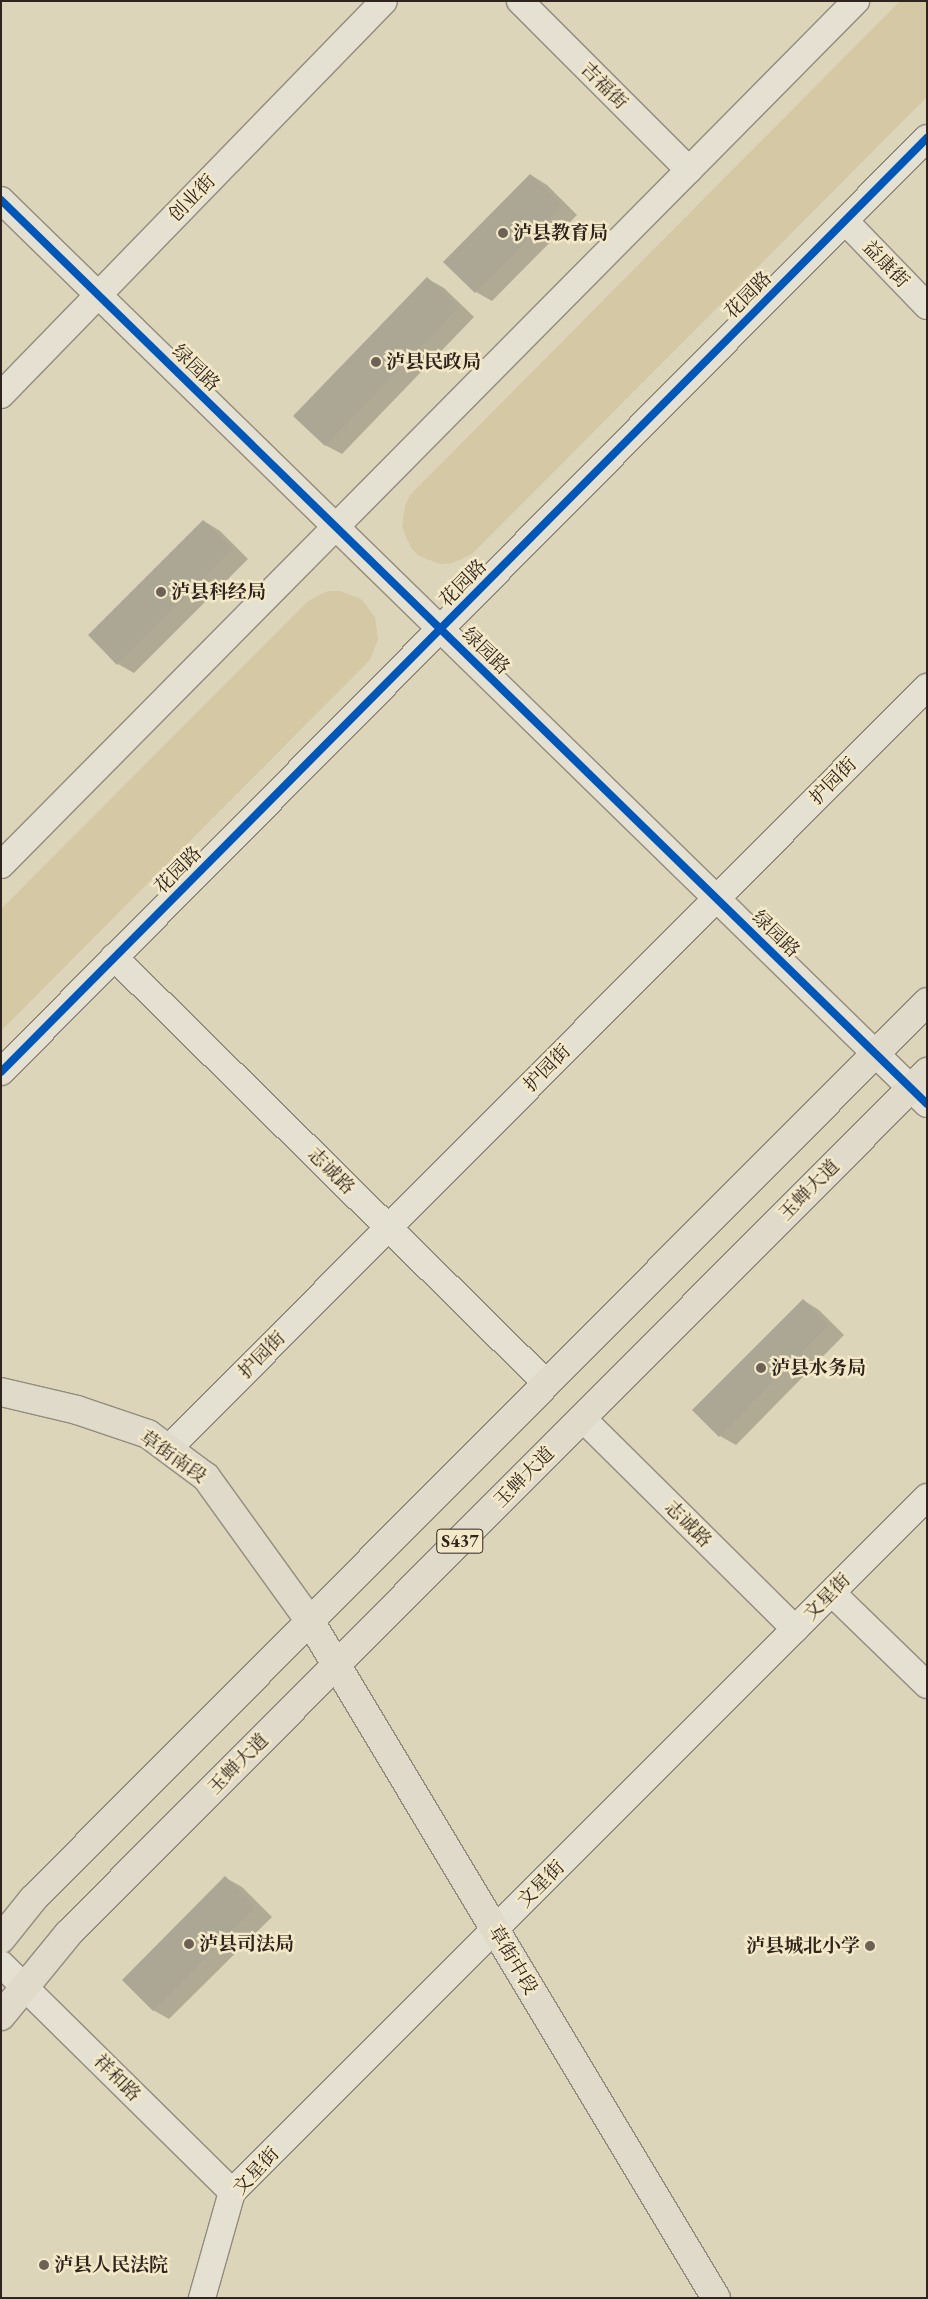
<!DOCTYPE html>
<html>
<head>
<meta charset="utf-8">
<style>
	body { margin:0 }
	#map { position:relative; width:928px; height:2299px; overflow:hidden; background:#ddd5ba; font-family:"EB Garamond","Noto Serif SC",serif }
	div>[style] { position:absolute }
	[style*='--x'] { left:calc(var(--x)*1px); top:calc(var(--y)*1px); width:calc(var(--w)*1px); rotate:calc(var(--a)*1deg) }
	.green>* { inset:0; background:#d4c8a5 }
	.shadow>* { inset:0; background:#0003 }
	.building>* { inset:0; background:#aca695 }
	.roads { filter:drop-shadow(1px 0 #938c7d) drop-shadow(-1px 0 #938c7d) drop-shadow(0 1px #938c7d) drop-shadow(0 -1px #938c7d) }
	.minor>* { height:26px; margin:-13px; padding:0 13px; transform-origin:13px; border-radius:13px; background:#e4e0d2 }
	.major>* { height:28px; margin:-14px; padding:0 14px; transform-origin:14px; border-radius:14px; background:#dfdaca }
	.cycleway>* { height:8px; margin:-4px; padding:0 4px; transform-origin:4px; border-radius:4px; background:#0057b8 }
	.dots>* { width:14px; height:14px; translate:-50% -50%; box-sizing:border-box; border:2px solid #f3e9c8; border-radius:50% }
	span { translate:-50% -50%; white-space:nowrap; text-align:center; line-height:1.15; -webkit-text-stroke:5px #f3e9c8; paint-order:stroke }
	.shield-label span { padding:1px 4px; background:#f3e9c8; border:1px solid; border-radius:4px; -webkit-text-stroke-width:0 }
	.shield-label { font-size:18px; color:#30241f; font-weight:700 }
	.street-label { font-size:19px; color:#30241f }
	.poi-label { font-size:19px; color:#30241f; font-weight:700 }
	.left { translate:0 -50%; text-align:left }
	.right { translate:-100% -50%; text-align:right }
	.frame { position:absolute; inset:0; border:2px solid #30241f; pointer-events:none }
</style>
</head>
<body>
<div id="map">
	<div class="green">
		<i style="clip-path:polygon(900px 1px,927px 1px,927px 97px,472px 554px,452px 563px,440px 564px,419px 556px,411px 548px,402px 527px,405px 505px,410px 495px)"></i>
		<i style="clip-path:polygon(328px 591px,340px 591px,361px 599px,375px 617px,378px 639px,370px 660px,1px 1031px,1px 909px,308px 601px)"></i>
	</div>
	<div class="shadow">
		<i style="clip-path:polygon(531px 175px,547px 185px,577px 215px,492px 301px,476px 292px)"></i>
		<i style="clip-path:polygon(428px 279px,444px 288px,474px 317px,342px 454px,325px 445px)"></i>
		<i style="clip-path:polygon(204px 521px,220px 531px,248px 559px,134px 673px,118px 664px)"></i>
		<i style="clip-path:polygon(803px 1300px,819px 1310px,844px 1335px,736px 1445px,720px 1436px)"></i>
		<i style="clip-path:polygon(226px 1878px,242px 1887px,272px 1917px,169px 2019px,153px 2010px)"></i>
	</div>
	<div class="building">
		<i style="clip-path:polygon(530px 174px,562px 205px,475px 293px,443px 262px)"></i>
		<i style="clip-path:polygon(427px 277px,459px 307px,325px 446px,293px 416px)"></i>
		<i style="clip-path:polygon(203px 520px,233px 549px,117px 665px,88px 635px)"></i>
		<i style="clip-path:polygon(803px 1299px,829px 1325px,719px 1437px,692px 1410px)"></i>
		<i style="clip-path:polygon(225px 1876px,256px 1907px,153px 2011px,122px 1980px)"></i>
	</div>
	<div class="roads">
		<div class="minor">
			<i style="--x:520;--y:1;--w:239;--a:45"></i>
			<i style="--x:1;--y:200;--w:1294;--a:44.31"></i>
			<i style="--x:845;--y:221;--w:118;--a:46"></i>
			<i style="--x:1;--y:395;--w:549;--a:-45.81"></i>
			<i style="--x:1;--y:865;--w:1216;--a:-45.3"></i>
			<i style="--x:114;--y:957;--w:608;--a:44.6"></i>
			<i style="--x:1;--y:1072;--w:1315;--a:-45.25"></i>
			<i style="--x:582;--y:1418;--w:300;--a:44.7"></i>
			<i style="--x:168;--y:1449;--w:1076;--a:-45.11"></i>
			<i style="--x:832;--y:1593;--w:132;--a:44.1"></i>
			<i style="--x:1;--y:1964;--w:325;--a:44.6"></i>
			<i style="--x:202;--y:2298;--w:110;--a:-74.2"></i>
			<i style="--x:232;--y:2192;--w:983;--a:-45"></i>
		</div>
		<div class="major">
			<i style="--x:1;--y:1392;--w:78;--a:13.3"></i>
			<i style="--x:77;--y:1410;--w:75;--a:18.7"></i>
			<i style="--x:148;--y:1434;--w:72;--a:36.6"></i>
			<i style="--x:206;--y:1477;--w:178;--a:54.2"></i>
			<i style="--x:310;--y:1621;--w:789;--a:59.05"></i>
			<i style="--x:1;--y:1939;--w:51;--a:-51.3"></i>
			<i style="--x:33;--y:1899;--w:1266;--a:-45.1"></i>
			<i style="--x:1;--y:2016;--w:106;--a:-50.7"></i>
			<i style="--x:68;--y:1934;--w:1217;--a:-45.1"></i>
		</div>
	</div>
	<div class="cycleway">
		<i style="--x:1;--y:200;--w:1294;--a:44.31"></i>
		<i style="--x:1;--y:1072;--w:1315;--a:-45.25"></i>
	</div>
	<div class="dots">
		<i style="left:503px;top:233px;background:#6d6255"></i>
		<i style="left:376px;top:362px;background:#6d6255"></i>
		<i style="left:161px;top:592px;background:#6d6255"></i>
		<i style="left:761px;top:1368px;background:#6d6255"></i>
		<i style="left:189px;top:1944px;background:#6d6255"></i>
		<i style="left:870px;top:1946px;background:#6d6255"></i>
		<i style="left:44px;top:2265px;background:#6d6255"></i>
	</div>
	<div class="shield-label">
		<span style="left:460px;top:1541px">S437</span>
	</div>
	<div class="street-label">
		<span style="left:604px;top:86px;rotate:45deg">吉福街</span>
		<span style="left:192px;top:198px;rotate:-46deg">创业街</span>
		<span style="left:886px;top:264px;rotate:46deg">益康街</span>
		<span style="left:748px;top:295px;rotate:-45deg">花园路</span>
		<span style="left:196px;top:368px;rotate:44deg">绿园路</span>
		<span style="left:463px;top:583px;rotate:-45deg">花园路</span>
		<span style="left:486px;top:651px;rotate:44deg">绿园路</span>
		<span style="left:833px;top:781px;rotate:-45deg">护园街</span>
		<span style="left:178px;top:870px;rotate:-45deg">花园路</span>
		<span style="left:776px;top:934px;rotate:44deg">绿园路</span>
		<span style="left:547px;top:1068px;rotate:-45deg">护园街</span>
		<span style="left:331px;top:1171px;rotate:45deg">志诚路</span>
		<span style="left:809px;top:1190px;rotate:-45deg">玉蝉大道</span>
		<span style="left:262px;top:1355px;rotate:-45deg">护园街</span>
		<span style="left:173px;top:1457px;rotate:35deg">草街南段</span>
		<span style="left:524px;top:1477px;rotate:-45deg">玉蝉大道</span>
		<span style="left:688px;top:1524px;rotate:45deg">志诚路</span>
		<span style="left:827px;top:1597px;rotate:-45deg">文星街</span>
		<span style="left:238px;top:1764px;rotate:-45deg">玉蝉大道</span>
		<span style="left:541px;top:1884px;rotate:-45deg">文星街</span>
		<span style="left:513px;top:1960px;rotate:59deg">草街中段</span>
		<span style="left:117px;top:2078px;rotate:45deg">祥和路</span>
		<span style="left:256px;top:2171px;rotate:-47deg">文星街</span>
	</div>
	<div class="poi-label">
		<span class="left" style="left:513px;top:233px">泸县教育局</span>
		<span class="left" style="left:386px;top:362px">泸县民政局</span>
		<span class="left" style="left:171px;top:592px">泸县科经局</span>
		<span class="left" style="left:771px;top:1368px">泸县水务局</span>
		<span class="left" style="left:199px;top:1944px">泸县司法局</span>
		<span class="right" style="left:860px;top:1946px">泸县城北小学</span>
		<span class="left" style="left:54px;top:2265px">泸县人民法院</span>
	</div>
	<div class="frame"></div>
</div>
</body>
</html>
